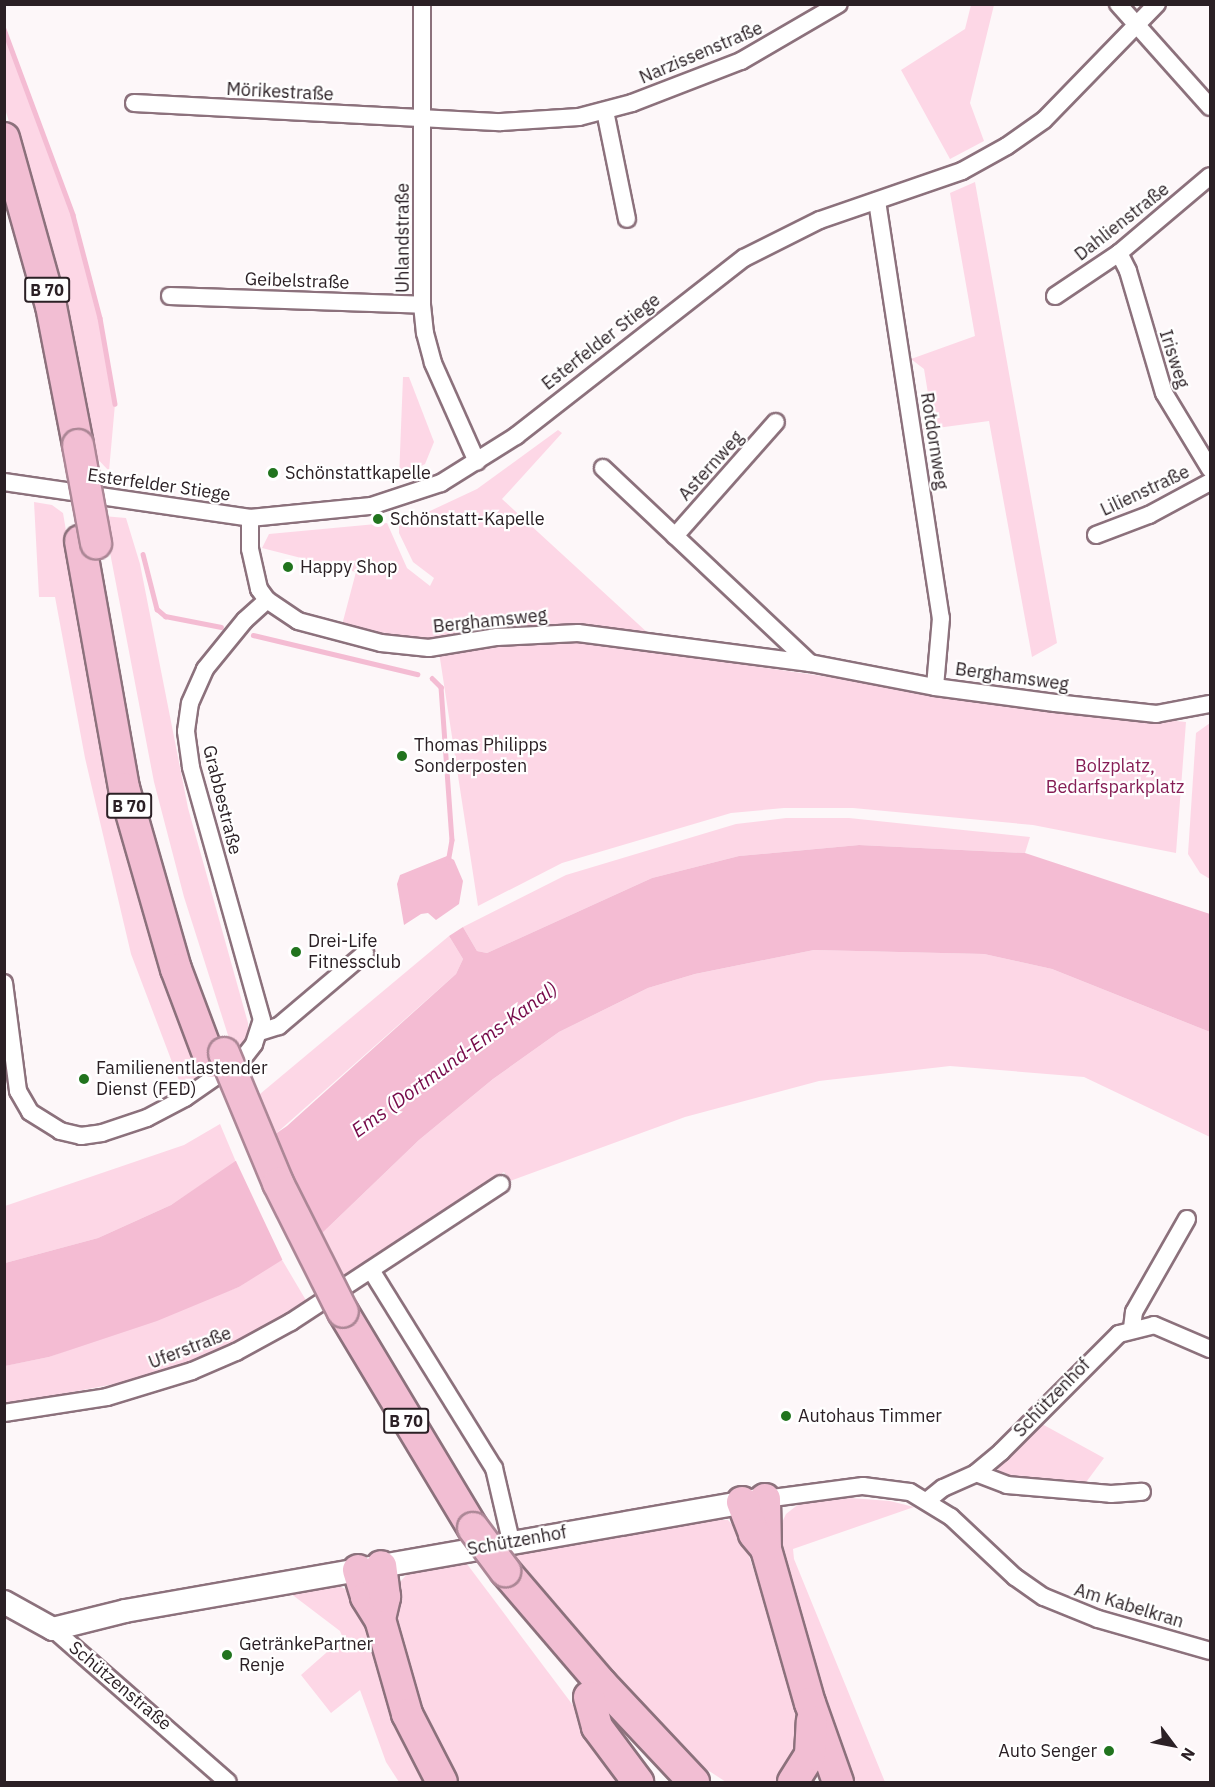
<!DOCTYPE html>
<html>
<head>
<meta charset="utf-8">
<style>
	body { margin:0 }
	#map { position:relative; width:1215px; height:1787px; overflow:hidden; background:#fdf7f9; font-family:"IBM Plex Sans",sans-serif }
	div>[style] { position:absolute }
	[style*='--x'] { left:calc(var(--x)*1px); top:calc(var(--y)*1px); width:calc(var(--w)*1px); rotate:calc(var(--a)*1deg) }
	.green>* { inset:0; background:#fdd7e6 }
	.water>* { inset:0; background:#f4bcd3 }
	.pier>* { inset:0; background:#fdf7f9 }
	.stream>* { height:4.5px; margin:-2.25px; padding:0 2.25px; transform-origin:2.25px; border-radius:2.25px; background:#f4bcd3 }
	.roads { filter:drop-shadow(2px 0 #8c717c) drop-shadow(-2px 0 #8c717c) drop-shadow(0 2px #8c717c) drop-shadow(0 -2px #8c717c) }
	.street>* { height:16px; margin:-8px; padding:0 8px; transform-origin:8px; border-radius:8px; background:#fff }
	.secondary>* { height:22px; margin:-11px; padding:0 11px; transform-origin:11px; border-radius:11px; background:#fff }
	.highway>* { height:30px; margin:-15px; padding:0 15px; transform-origin:15px; border-radius:15px; background:#f2bed3 }
	.bridges { filter:drop-shadow(2px 0 #ac8796) drop-shadow(-2px 0 #ac8796) drop-shadow(0 2px #ac8796) drop-shadow(0 -2px #ac8796) }
	.highway-bridge>* { height:30px; margin:-15px; padding:0 15px; transform-origin:15px; border-radius:15px; background:#f2bed3 }
	.dots>* { width:16px; height:16px; translate:-50% -50%; box-sizing:border-box; border:3px solid #fff; border-radius:50% }
	span { translate:-50% -50%; white-space:nowrap; text-align:center; line-height:1.15; -webkit-text-stroke:4.5px #fff; paint-order:stroke }
	.shield-label span { padding:2px 4px; background:#fff; border:2px solid; border-radius:4px; -webkit-text-stroke-width:0 }
	.shield-label { font-size:16px; color:#2b2025; font-weight:700 }
	.street-label { font-size:18px; color:#2b2025 }
	.poi-label { font-size:18px; color:#2b2025 }
	.left { translate:0 -50%; text-align:left }
	.right { translate:-100% -50%; text-align:right }
	.park-label { font-size:18px; color:#861e56 }
	.water-label { font-size:20px; color:#760949; font-style:italic }
	.frame { position:absolute; inset:0; border:6px solid #2b2025; pointer-events:none }
	.north { position:absolute; left:1143px; top:1715px; width:60px; height:60px; -webkit-text-stroke:4px #fff; paint-order:stroke; rotate:122deg; font-size:16px; font-weight:700; line-height:24px; text-align:center; color:#2b2025 }
	.north::after { content:''; display:block; margin:auto; width:21px; height:27px; background:#2b2025; clip-path:polygon(50% 0,100% 100%,50% 72%,0 100%) }
</style>
</head>
<body>
<div id="map">
	<div class="green">
		<i style="clip-path:polygon(971px 5px,994px 5px,970px 103px,984px 141px,950px 159px,901px 70px,965px 29px)"></i>
		<i style="clip-path:polygon(4px 29px,73px 215px,100px 318px,115px 404px,109px 471px,90px 451px,21px 159px,5px 109px)"></i>
		<i style="clip-path:polygon(975px 182px,1057px 643px,1032px 657px,989px 421px,922px 430px,932px 418px,924px 369px,911px 359px,975px 336px,950px 193px)"></i>
		<i style="clip-path:polygon(403px 377px,409px 377px,434px 442px,425px 464px,399px 478px)"></i>
		<i style="clip-path:polygon(558px 430px,562px 433px,502px 499px,649px 634px,575px 625px,495px 629px,431px 639px,399px 638px,342px 625px,356px 572px,262px 548px,269px 534px,387px 523px,407px 568px,430px 586px,434px 578px,413px 562px,399px 533px,399px 520px,430px 511px,477px 489px)"></i>
		<i style="clip-path:polygon(34px 502px,52px 505px,63px 513px,86px 649px,183px 1026px,203px 1079px,183px 1091px,131px 954px,85px 758px,55px 597px,39px 597px)"></i>
		<i style="clip-path:polygon(103px 516px,126px 518px,140px 564px,188px 808px,248px 1023px,248px 1035px,234px 1054px,184px 897px,154px 782px)"></i>
		<i style="clip-path:polygon(577px 640px,1006px 703px,1186px 722px,1176px 853px,1033px 825px,853px 808px,784px 808px,731px 813px,562px 863px,478px 906px,439px 652px)"></i>
		<i style="clip-path:polygon(1210px 723px,1210px 879px,1200px 873px,1188px 854px,1196px 733px)"></i>
		<i style="clip-path:polygon(786px 818px,849px 818px,1030px 837px,1025px 853px,859px 845px,739px 856px,652px 878px,487px 953px,477px 951px,463px 927px,566px 875px,736px 824px)"></i>
		<i style="clip-path:polygon(449px 936px,463px 959px,456px 974px,271px 1138px,254px 1099px)"></i>
		<i style="clip-path:polygon(814px 950px,984px 954px,1052px 969px,1210px 1032px,1210px 1137px,1084px 1077px,950px 1066px,819px 1081px,685px 1117px,510px 1181px,504px 1172px,338px 1282px,317px 1238px,419px 1140px,493px 1079px,559px 1032px,648px 988px,695px 974px)"></i>
		<i style="clip-path:polygon(220px 1124px,236px 1162px,171px 1205px,98px 1238px,5px 1263px,5px 1206px,184px 1145px)"></i>
		<i style="clip-path:polygon(281px 1258px,307px 1302px,231px 1345px,188px 1364px,135px 1380px,5px 1405px,4px 1366px,49px 1357px,239px 1287px)"></i>
		<i style="clip-path:polygon(1042px 1424px,1104px 1458px,1084px 1485px,998px 1475px,998px 1468px)"></i>
		<i style="clip-path:polygon(850px 1498px,890px 1501px,914px 1507px,793px 1549px,794px 1559px,885px 1782px,849px 1782px,813px 1673px,777px 1533px,786px 1514px,800px 1503px)"></i>
		<i style="clip-path:polygon(702px 1520px,728px 1520px,742px 1535px,795px 1693px,804px 1731px,798px 1759px,779px 1782px,726px 1782px,703px 1767px,546px 1600px,509px 1554px)"></i>
		<i style="clip-path:polygon(464px 1560px,587px 1724px,628px 1782px,453px 1782px,427px 1740px,391px 1610px,393px 1590px,408px 1573px)"></i>
		<i style="clip-path:polygon(337px 1585px,354px 1593px,432px 1782px,399px 1782px,386px 1762px,360px 1690px,331px 1713px,301px 1675px,343px 1638px,340px 1631px,286px 1590px)"></i>
	</div>
	<div class="water">
		<i style="clip-path:polygon(859px 845px,1025px 853px,1210px 914px,1210px 1032px,1052px 969px,984px 954px,814px 950px,695px 974px,648px 988px,559px 1032px,493px 1079px,419px 1140px,317px 1238px,239px 1287px,157px 1321px,49px 1357px,5px 1366px,5px 1263px,98px 1238px,171px 1205px,287px 1126px,456px 974px,463px 959px,449px 936px,463px 927px,477px 951px,487px 953px,652px 878px,739px 856px)"></i>
		<i style="clip-path:polygon(447px 856px,454px 860px,463px 881px,459px 904px,436px 920px,428px 913px,421px 914px,404px 925px,397px 884px,400px 875px)"></i>
	</div>
	<div class="pier">
		<i style="clip-path:polygon(269px 1136px,319px 1241px,283px 1261px,235px 1159px)"></i>
	</div>
	<div class="stream">
		<i style="--x:4;--y:29;--w:198;--a:69.6"></i>
		<i style="--x:73;--y:215;--w:106;--a:75.3"></i>
		<i style="--x:100;--y:318;--w:87;--a:80.1"></i>
		<i style="--x:143;--y:554;--w:57;--a:75.7"></i>
		<i style="--x:157;--y:609;--w:11;--a:41"></i>
		<i style="--x:165;--y:616;--w:57;--a:11.1"></i>
		<i style="--x:253;--y:635;--w:169;--a:13.4"></i>
		<i style="--x:432;--y:678;--w:13;--a:45"></i>
		<i style="--x:441;--y:687;--w:153;--a:85.9"></i>
		<i style="--x:452;--y:840;--w:22;--a:100"></i>
	</div>
	<div class="roads">
		<div class="street">
			<i style="--x:422;--y:4;--w:301;--a:90"></i>
			<i style="--x:422;--y:305;--w:28;--a:84"></i>
			<i style="--x:425;--y:333;--w:31;--a:75"></i>
			<i style="--x:433;--y:363;--w:108;--a:66"></i>
			<i style="--x:1118;--y:4;--w:138;--a:48.2"></i>
			<i style="--x:134;--y:103;--w:367;--a:3"></i>
			<i style="--x:501;--y:122;--w:78;--a:-3.7"></i>
			<i style="--x:579;--y:117;--w:55;--a:-14.8"></i>
			<i style="--x:632;--y:103;--w:117;--a:-21.1"></i>
			<i style="--x:741;--y:61;--w:113;--a:-30.2"></i>
			<i style="--x:605;--y:111;--w:110;--a:78.5"></i>
			<i style="--x:877;--y:201;--w:422;--a:81.3"></i>
			<i style="--x:941;--y:618;--w:69;--a:95"></i>
			<i style="--x:1119;--y:253;--w:20;--a:63"></i>
			<i style="--x:1128;--y:271;--w:127;--a:73.6"></i>
			<i style="--x:1164;--y:393;--w:89;--a:58.8"></i>
			<i style="--x:170;--y:296;--w:252;--a:2"></i>
			<i style="--x:1055;--y:296;--w:77;--a:-33.9"></i>
			<i style="--x:1119;--y:253;--w:119;--a:-40.2"></i>
			<i style="--x:603;--y:468;--w:284;--a:43.3"></i>
			<i style="--x:4;--y:482;--w:249;--a:8.3"></i>
			<i style="--x:250;--y:518;--w:122;--a:-5.7"></i>
			<i style="--x:371;--y:506;--w:74;--a:-18.2"></i>
			<i style="--x:441;--y:483;--w:89;--a:-32.1"></i>
			<i style="--x:516;--y:436;--w:289;--a:-38"></i>
			<i style="--x:744;--y:258;--w:85;--a:-26.6"></i>
			<i style="--x:820;--y:220;--w:150;--a:-19"></i>
			<i style="--x:962;--y:171;--w:51;--a:-29.1"></i>
			<i style="--x:1007;--y:146;--w:45;--a:-35.1"></i>
			<i style="--x:1044;--y:120;--w:162;--a:-45.8"></i>
			<i style="--x:250;--y:518;--w:31;--a:90"></i>
			<i style="--x:250;--y:549;--w:41;--a:77.3"></i>
			<i style="--x:259;--y:589;--w:14;--a:54"></i>
			<i style="--x:267;--y:600;--w:37;--a:34"></i>
			<i style="--x:298;--y:621;--w:86;--a:14.8"></i>
			<i style="--x:381;--y:643;--w:48;--a:5.9"></i>
			<i style="--x:429;--y:648;--w:69;--a:-9.2"></i>
			<i style="--x:497;--y:637;--w:81;--a:-2.8"></i>
			<i style="--x:578;--y:633;--w:234;--a:7.4"></i>
			<i style="--x:810;--y:663;--w:127;--a:10.9"></i>
			<i style="--x:935;--y:687;--w:121;--a:7.6"></i>
			<i style="--x:1055;--y:703;--w:102;--a:6.2"></i>
			<i style="--x:1156;--y:714;--w:55;--a:-10.5"></i>
			<i style="--x:1096;--y:535;--w:57;--a:-20.7"></i>
			<i style="--x:1149;--y:515;--w:69;--a:-28.4"></i>
			<i style="--x:675;--y:536;--w:152;--a:-48.5"></i>
			<i style="--x:4;--y:983;--w:109;--a:82.6"></i>
			<i style="--x:18;--y:1091;--w:24;--a:60"></i>
			<i style="--x:30;--y:1112;--w:36;--a:32"></i>
			<i style="--x:60;--y:1131;--w:22;--a:13"></i>
			<i style="--x:81;--y:1136;--w:21;--a:-8"></i>
			<i style="--x:102;--y:1133;--w:47;--a:-18.4"></i>
			<i style="--x:147;--y:1118;--w:43;--a:-27.8"></i>
			<i style="--x:185;--y:1098;--w:72;--a:-34.8"></i>
			<i style="--x:244;--y:1057;--w:16;--a:-52"></i>
			<i style="--x:254;--y:1044;--w:25;--a:-72"></i>
			<i style="--x:262;--y:1020;--w:263;--a:-105.7"></i>
			<i style="--x:191;--y:767;--w:36;--a:-98"></i>
			<i style="--x:186;--y:731;--w:28;--a:-82"></i>
			<i style="--x:190;--y:703;--w:37;--a:-66"></i>
			<i style="--x:205;--y:669;--w:63;--a:-50.8"></i>
			<i style="--x:245;--y:620;--w:30;--a:-42"></i>
			<i style="--x:260;--y:1032;--w:20;--a:-18"></i>
			<i style="--x:279;--y:1026;--w:113;--a:-40.3"></i>
			<i style="--x:371;--y:1270;--w:233;--a:58.2"></i>
			<i style="--x:494;--y:1468;--w:75;--a:76.9"></i>
			<i style="--x:1132;--y:1328;--w:16;--a:-83"></i>
			<i style="--x:1134;--y:1312;--w:107;--a:-60.3"></i>
			<i style="--x:4;--y:1413;--w:104;--a:-8.8"></i>
			<i style="--x:107;--y:1397;--w:89;--a:-17"></i>
			<i style="--x:192;--y:1371;--w:48;--a:-23.4"></i>
			<i style="--x:236;--y:1352;--w:63;--a:-28.6"></i>
			<i style="--x:291;--y:1322;--w:251;--a:-33.3"></i>
			<i style="--x:976;--y:1473;--w:33;--a:21"></i>
			<i style="--x:1007;--y:1485;--w:104;--a:4.9"></i>
			<i style="--x:1111;--y:1494;--w:31;--a:-4"></i>
			<i style="--x:765;--y:1499;--w:99;--a:-7.6"></i>
			<i style="--x:863;--y:1486;--w:47;--a:7.3"></i>
			<i style="--x:910;--y:1492;--w:48;--a:31.4"></i>
			<i style="--x:951;--y:1517;--w:88;--a:43.2"></i>
			<i style="--x:1015;--y:1577;--w:35;--a:35"></i>
			<i style="--x:1044;--y:1597;--w:58;--a:22.2"></i>
			<i style="--x:1098;--y:1619;--w:116;--a:15.9"></i>
			<i style="--x:928;--y:1500;--w:19;--a:-39"></i>
			<i style="--x:943;--y:1488;--w:36;--a:-24"></i>
			<i style="--x:976;--y:1473;--w:33;--a:-40"></i>
			<i style="--x:1001;--y:1452;--w:167;--a:-45"></i>
			<i style="--x:1119;--y:1334;--w:36;--a:-14"></i>
			<i style="--x:1154;--y:1325;--w:61;--a:23.2"></i>
			<i style="--x:53;--y:1629;--w:232;--a:41.2"></i>
		</div>
		<div class="secondary">
			<i style="--x:4;--y:1602;--w:56;--a:28.9"></i>
			<i style="--x:53;--y:1629;--w:74;--a:-14"></i>
			<i style="--x:125;--y:1611;--w:642;--a:-9.96"></i>
		</div>
		<div class="highway">
			<i style="--x:4;--y:138;--w:174;--a:74.4"></i>
			<i style="--x:51;--y:306;--w:142;--a:79"></i>
			<i style="--x:80;--y:541;--w:251;--a:79.9"></i>
			<i style="--x:124;--y:788;--w:188;--a:74"></i>
			<i style="--x:176;--y:969;--w:99;--a:69.4"></i>
			<i style="--x:343;--y:1312;--w:252;--a:59"></i>
			<i style="--x:765;--y:1499;--w:50;--a:88.9"></i>
			<i style="--x:766;--y:1549;--w:160;--a:74.1"></i>
			<i style="--x:810;--y:1703;--w:84;--a:70.5"></i>
			<i style="--x:742;--y:1502;--w:34;--a:69"></i>
			<i style="--x:754;--y:1534;--w:16;--a:50"></i>
			<i style="--x:358;--y:1570;--w:28;--a:73"></i>
			<i style="--x:366;--y:1597;--w:26;--a:58"></i>
			<i style="--x:380;--y:1619;--w:99;--a:74.1"></i>
			<i style="--x:407;--y:1714;--w:76;--a:62.8"></i>
			<i style="--x:505;--y:1571;--w:148;--a:49.4"></i>
			<i style="--x:601;--y:1683;--w:136;--a:46.8"></i>
			<i style="--x:380;--y:1619;--w:23;--a:-77"></i>
			<i style="--x:385;--y:1597;--w:31;--a:-97"></i>
			<i style="--x:589;--y:1697;--w:31;--a:75"></i>
			<i style="--x:597;--y:1727;--w:69;--a:53.3"></i>
			<i style="--x:793;--y:1782;--w:32;--a:-58"></i>
			<i style="--x:810;--y:1755;--w:34;--a:-87"></i>
		</div>
	</div>
	<div class="bridges">
		<div class="highway-bridge">
			<i style="--x:78;--y:445;--w:100;--a:79.6"></i>
			<i style="--x:224;--y:1053;--w:141;--a:67.4"></i>
			<i style="--x:278;--y:1183;--w:144;--a:63.3"></i>
			<i style="--x:473;--y:1528;--w:54;--a:53.3"></i>
		</div>
	</div>
	<div class="dots">
		<i style="left:273px;top:473px;background:#21741e"></i>
		<i style="left:378px;top:519px;background:#21741e"></i>
		<i style="left:288px;top:567px;background:#21741e"></i>
		<i style="left:402px;top:756px;background:#21741e"></i>
		<i style="left:296px;top:952px;background:#21741e"></i>
		<i style="left:84px;top:1079px;background:#21741e"></i>
		<i style="left:786px;top:1416px;background:#21741e"></i>
		<i style="left:227px;top:1655px;background:#21741e"></i>
		<i style="left:1109px;top:1751px;background:#21741e"></i>
	</div>
	<div class="shield-label">
		<span style="left:47px;top:290px">B 70</span>
		<span style="left:129px;top:806px">B 70</span>
		<span style="left:406px;top:1421px">B 70</span>
	</div>
	<div class="street-label">
		<span style="left:701px;top:53px;rotate:-23deg">Narzissenstraße</span>
		<span style="left:280px;top:92px;rotate:3deg">Mörikestraße</span>
		<span style="left:1122px;top:222px;rotate:-38deg">Dahlienstraße</span>
		<span style="left:403px;top:238px;rotate:-90deg">Uhlandstraße</span>
		<span style="left:297px;top:281px;rotate:2deg">Geibelstraße</span>
		<span style="left:601px;top:342px;rotate:-38deg">Esterfelder Stiege</span>
		<span style="left:1174px;top:359px;rotate:72deg">Irisweg</span>
		<span style="left:934px;top:441px;rotate:81deg">Rotdornweg</span>
		<span style="left:711px;top:466px;rotate:-48deg">Asternweg</span>
		<span style="left:159px;top:485px;rotate:8deg">Esterfelder Stiege</span>
		<span style="left:1145px;top:491px;rotate:-25deg">Lilienstraße</span>
		<span style="left:490px;top:621px;rotate:-6deg">Berghamsweg</span>
		<span style="left:1012px;top:677px;rotate:8deg">Berghamsweg</span>
		<span style="left:222px;top:800px;rotate:76deg">Grabbestraße</span>
		<span style="left:190px;top:1348px;rotate:-21deg">Uferstraße</span>
		<span style="left:1052px;top:1398px;rotate:-46deg">Schützenhof</span>
		<span style="left:517px;top:1541px;rotate:-10deg">Schützenhof</span>
		<span style="left:1129px;top:1606px;rotate:17deg">Am Kabelkran</span>
		<span style="left:120px;top:1686px;rotate:40deg">Schützenstraße</span>
	</div>
	<div class="poi-label">
		<span class="left" style="left:285px;top:473px">Schönstattkapelle</span>
		<span class="left" style="left:390px;top:519px">Schönstatt-Kapelle</span>
		<span class="left" style="left:300px;top:567px">Happy Shop</span>
		<span class="left" style="left:414px;top:756px">Thomas Philipps<br>Sonderposten</span>
		<span class="left" style="left:308px;top:952px">Drei-Life<br>Fitnessclub</span>
		<span class="left" style="left:96px;top:1079px">Familienentlastender<br>Dienst (FED)</span>
		<span class="left" style="left:798px;top:1416px">Autohaus Timmer</span>
		<span class="left" style="left:239px;top:1655px">GetränkePartner<br>Renje</span>
		<span class="right" style="left:1097px;top:1751px">Auto Senger</span>
	</div>
	<div class="park-label">
		<span style="left:1115px;top:777px">Bolzplatz,<br>Bedarfsparkplatz</span>
	</div>
	<div class="water-label">
		<span style="left:454px;top:1059px;rotate:-36deg">Ems (Dortmund-Ems-Kanal)</span>
	</div>
	<div class="frame"></div>
	<div class="north">N</div>
</div>
</body>
</html>
